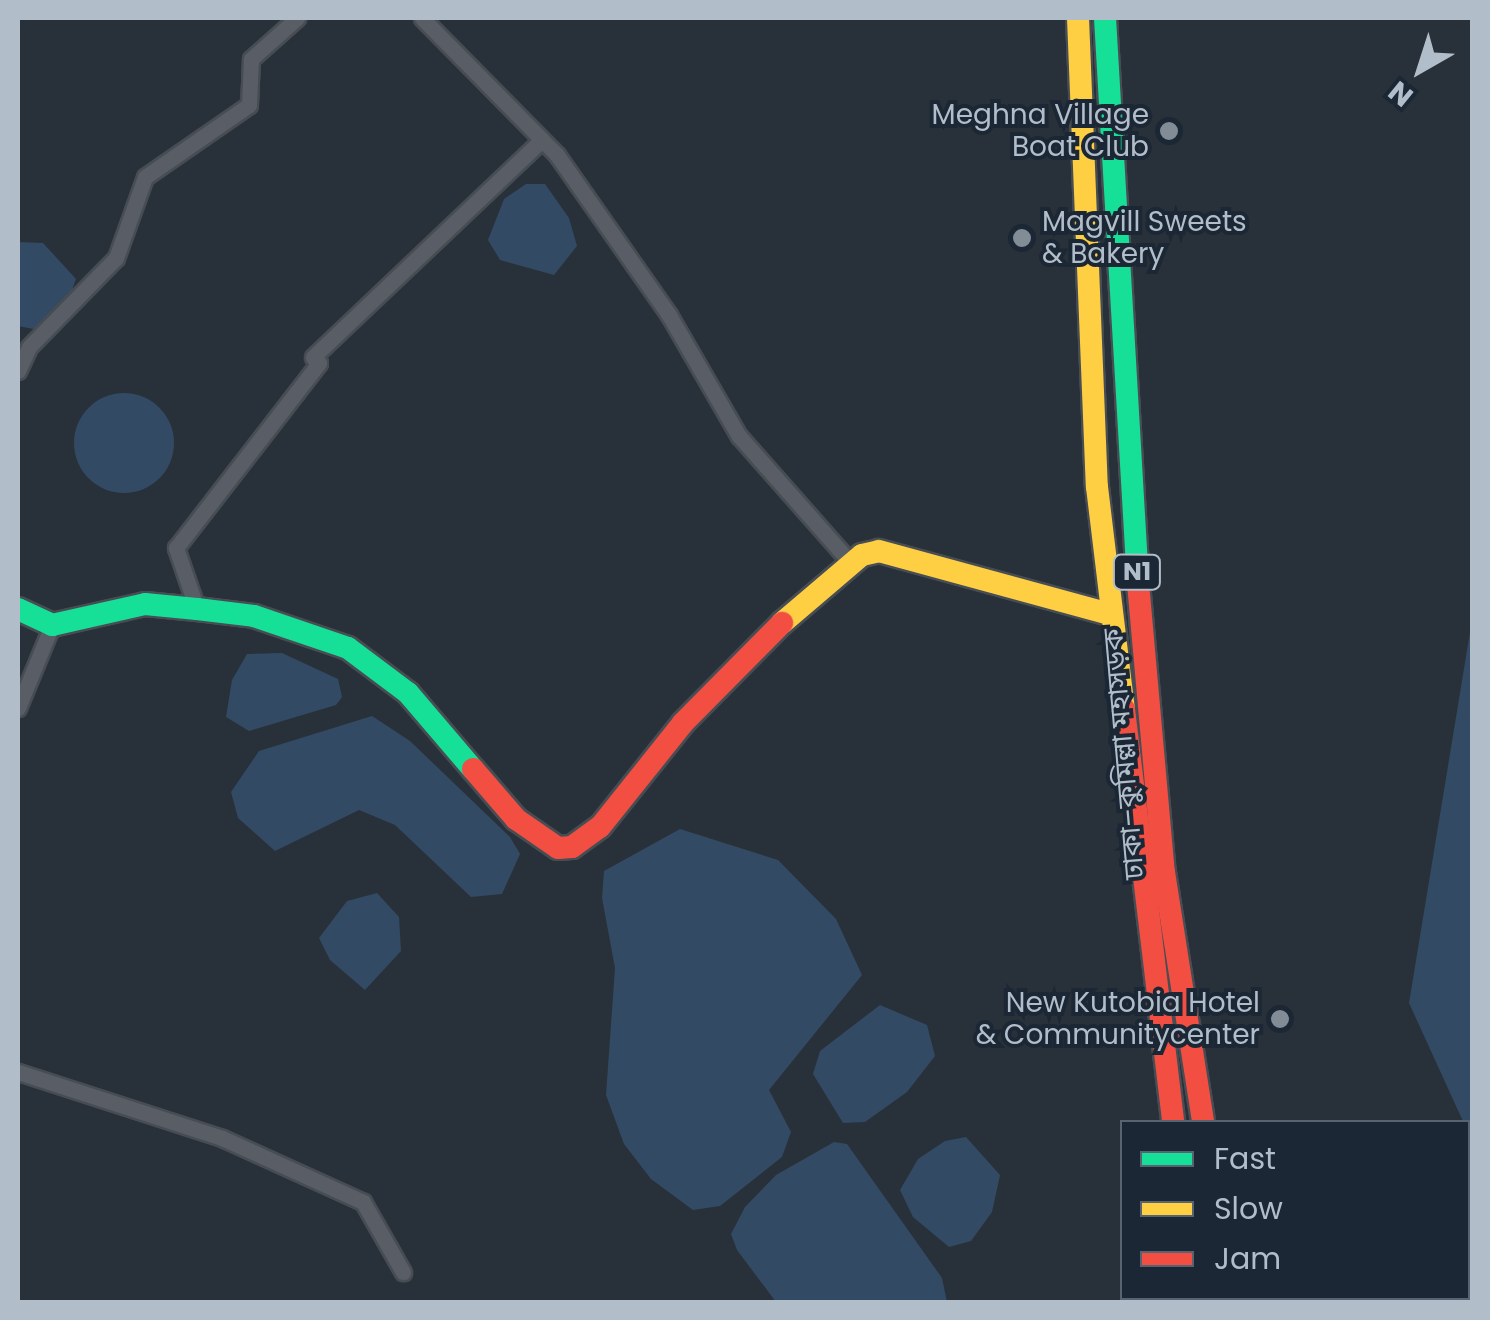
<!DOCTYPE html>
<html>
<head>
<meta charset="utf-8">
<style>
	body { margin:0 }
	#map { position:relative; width:1490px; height:1320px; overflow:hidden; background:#283139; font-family:Poppins,"Noto Sans Bengali",sans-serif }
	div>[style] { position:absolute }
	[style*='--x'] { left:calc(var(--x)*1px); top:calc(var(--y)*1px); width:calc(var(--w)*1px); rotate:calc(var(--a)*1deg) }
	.water>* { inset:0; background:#334a64 }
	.round { border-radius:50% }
	.roads { filter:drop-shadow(2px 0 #474d53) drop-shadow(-2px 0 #474d53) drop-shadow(0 2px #474d53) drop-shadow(0 -2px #474d53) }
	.street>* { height:15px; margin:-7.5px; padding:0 7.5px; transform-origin:7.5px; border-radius:7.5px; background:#595e66 }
	.fast>* { height:22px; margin:-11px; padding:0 11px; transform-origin:11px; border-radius:11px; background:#16e098 }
	.slow>* { height:22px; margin:-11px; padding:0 11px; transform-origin:11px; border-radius:11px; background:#ffcf43 }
	.jam>* { height:22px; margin:-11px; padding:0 11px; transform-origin:11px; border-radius:11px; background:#f24e42 }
	.dots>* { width:28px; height:28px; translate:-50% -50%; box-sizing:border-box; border:5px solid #1b2734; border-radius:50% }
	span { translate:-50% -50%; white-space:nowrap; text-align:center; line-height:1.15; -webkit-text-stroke:8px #1b2734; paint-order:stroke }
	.shield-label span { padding:2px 8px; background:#1b2734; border:2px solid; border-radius:8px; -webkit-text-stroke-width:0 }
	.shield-label { font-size:25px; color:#b2bdca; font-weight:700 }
	.poi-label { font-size:28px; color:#b2bdca }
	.right { translate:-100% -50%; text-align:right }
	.left { translate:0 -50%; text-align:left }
	.street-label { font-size:28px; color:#b2bdca }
	.frame { position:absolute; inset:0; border:20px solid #b2bdca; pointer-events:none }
	.legend { position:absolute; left:1120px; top:1120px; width:350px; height:180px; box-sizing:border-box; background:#1b2734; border:2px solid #576370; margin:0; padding:12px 18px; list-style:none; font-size:30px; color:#b2bdca }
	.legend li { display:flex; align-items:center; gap:20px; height:50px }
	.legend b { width:50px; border:2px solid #576370 }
	.north { position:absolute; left:1370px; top:20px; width:100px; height:100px; -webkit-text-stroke:8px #1b2734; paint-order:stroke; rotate:219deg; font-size:28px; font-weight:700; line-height:40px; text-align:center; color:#b2bdca }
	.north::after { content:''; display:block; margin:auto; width:35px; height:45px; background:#b2bdca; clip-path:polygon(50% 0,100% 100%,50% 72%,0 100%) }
</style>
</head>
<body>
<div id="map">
	<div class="water">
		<i style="clip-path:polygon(526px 184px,545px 184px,569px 218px,577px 246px,554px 275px,500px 260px,488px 240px,504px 199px)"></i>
		<i style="clip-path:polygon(18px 242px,43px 243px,76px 279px,64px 312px,44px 331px,18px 326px)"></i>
		<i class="round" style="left:74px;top:393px;width:100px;height:100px"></i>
		<i style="clip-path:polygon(1472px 620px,1472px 1141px,1409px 1003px)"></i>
		<i style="clip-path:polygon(282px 653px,338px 679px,342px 697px,336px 705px,249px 731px,226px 717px,232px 680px,247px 654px)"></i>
		<i style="clip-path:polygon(372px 716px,410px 741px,510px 837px,520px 854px,502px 894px,471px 897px,395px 825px,359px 810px,275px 851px,238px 818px,231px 792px,259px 751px)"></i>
		<i style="clip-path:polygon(680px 829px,778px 860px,836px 919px,862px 975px,769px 1090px,791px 1132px,782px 1157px,720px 1206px,693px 1210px,651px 1179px,624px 1144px,606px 1095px,615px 968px,602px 898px,604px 871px)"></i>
		<i style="clip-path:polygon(377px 893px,399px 917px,401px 951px,365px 990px,330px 960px,319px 938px,347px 901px)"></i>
		<i style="clip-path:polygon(880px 1005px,927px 1025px,935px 1056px,907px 1092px,865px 1122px,843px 1123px,813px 1074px,820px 1051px)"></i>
		<i style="clip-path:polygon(966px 1137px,1000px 1175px,992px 1212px,971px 1241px,949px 1247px,913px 1217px,900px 1190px,918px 1159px,945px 1141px)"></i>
		<i style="clip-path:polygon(834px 1142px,847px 1144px,942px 1278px,947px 1302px,776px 1302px,737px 1250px,731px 1234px,745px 1207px,776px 1175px)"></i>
	</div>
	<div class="roads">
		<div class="street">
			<i style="--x:422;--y:18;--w:192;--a:45.4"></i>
			<i style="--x:557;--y:155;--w:195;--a:55"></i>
			<i style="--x:669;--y:315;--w:140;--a:60"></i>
			<i style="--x:739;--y:436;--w:168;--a:48.6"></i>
			<i style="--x:18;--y:371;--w:26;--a:-65"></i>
			<i style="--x:29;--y:347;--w:124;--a:-45.7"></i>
			<i style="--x:116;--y:258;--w:86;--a:-70.3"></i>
			<i style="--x:145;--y:177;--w:126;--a:-34.7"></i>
			<i style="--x:249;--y:105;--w:46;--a:-87.5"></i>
			<i style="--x:251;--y:59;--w:62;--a:-41.7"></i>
			<i style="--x:197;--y:609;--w:65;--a:-109"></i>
			<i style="--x:176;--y:548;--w:234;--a:-52.3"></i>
			<i style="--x:319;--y:363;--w:8;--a:-135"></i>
			<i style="--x:313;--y:357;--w:315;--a:-43.5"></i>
			<i style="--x:18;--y:708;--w:90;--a:-67.7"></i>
			<i style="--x:18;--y:1072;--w:214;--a:17.9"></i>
			<i style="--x:222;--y:1138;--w:155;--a:24.4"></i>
			<i style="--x:363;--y:1202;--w:81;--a:60.3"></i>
		</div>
		<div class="fast">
			<i style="--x:1105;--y:18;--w:566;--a:86.66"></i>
			<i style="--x:18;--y:609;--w:38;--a:25"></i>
			<i style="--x:52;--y:625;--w:95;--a:-12.7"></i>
			<i style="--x:145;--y:604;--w:52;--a:5.5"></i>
			<i style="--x:197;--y:609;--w:57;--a:7"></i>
			<i style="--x:254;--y:616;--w:99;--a:18.8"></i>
			<i style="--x:348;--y:648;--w:75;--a:36.9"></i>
			<i style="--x:408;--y:693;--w:100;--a:49.5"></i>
		</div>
		<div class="slow">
			<i style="--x:1078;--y:18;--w:469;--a:87.7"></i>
			<i style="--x:1097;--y:487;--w:224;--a:83.1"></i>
			<i style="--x:782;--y:623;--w:105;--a:-40.4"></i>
			<i style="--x:862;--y:555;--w:17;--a:-13"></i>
			<i style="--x:879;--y:551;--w:238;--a:15.3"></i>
		</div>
		<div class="jam">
			<i style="--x:1138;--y:583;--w:290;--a:84.9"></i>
			<i style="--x:1164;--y:872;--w:253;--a:81.1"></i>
			<i style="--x:1124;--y:709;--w:416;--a:83.2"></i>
			<i style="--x:473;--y:769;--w:66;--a:49.3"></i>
			<i style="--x:516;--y:819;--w:51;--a:34.6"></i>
			<i style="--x:558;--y:848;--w:14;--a:-4"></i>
			<i style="--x:572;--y:847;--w:34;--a:-36"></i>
			<i style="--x:600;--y:827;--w:133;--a:-51.4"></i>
			<i style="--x:683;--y:723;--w:141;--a:-45.3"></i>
			<i style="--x:1200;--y:1298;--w:4;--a:76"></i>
			<i style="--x:1234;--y:1298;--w:4;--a:76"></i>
		</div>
	</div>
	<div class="dots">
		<i style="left:1169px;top:131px;background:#828c97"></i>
		<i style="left:1022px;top:238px;background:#828c97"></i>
		<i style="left:1280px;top:1019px;background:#828c97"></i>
	</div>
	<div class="shield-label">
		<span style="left:1137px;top:572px">N1</span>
	</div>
	<div class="poi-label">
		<span class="right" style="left:1149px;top:131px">Meghna Village<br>Boat Club</span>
		<span class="left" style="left:1042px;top:238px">Magvill Sweets<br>&amp; Bakery</span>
		<span class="right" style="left:1260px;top:1019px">New Kutobia Hotel<br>&amp; Communitycenter</span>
	</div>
	<div class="street-label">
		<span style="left:1124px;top:754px;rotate:-95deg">ঢাকা–কুমিল্লা মহাসড়ক</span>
	</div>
	<div class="frame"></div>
	<ul class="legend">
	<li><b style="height:12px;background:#16e098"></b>Fast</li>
	<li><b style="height:12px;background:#ffcf43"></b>Slow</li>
	<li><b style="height:12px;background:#f24e42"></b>Jam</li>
	</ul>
	<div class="north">N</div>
</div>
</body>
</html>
